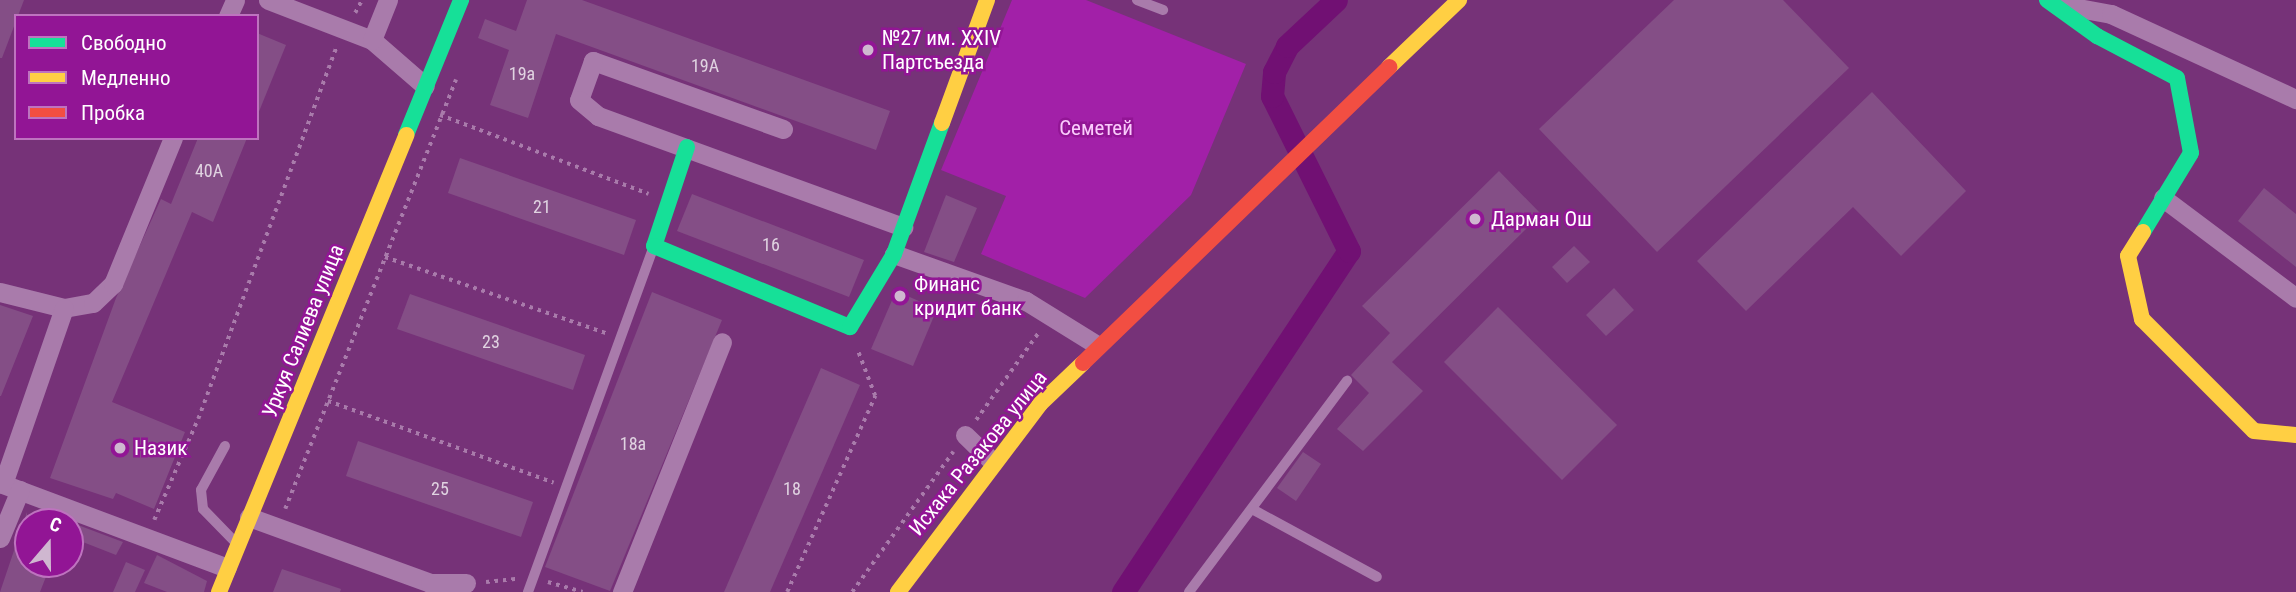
<!DOCTYPE html>
<html>
<head>
<meta charset="utf-8">
<style>
	body { margin:0 }
	#map { position:relative; width:2296px; height:592px; overflow:hidden; background:#763278; font-family:"Roboto Condensed",sans-serif }
	div>[style] { position:absolute }
	[style*='--x'] { left:calc(var(--x)*1px); top:calc(var(--y)*1px); width:calc(var(--w)*1px); rotate:calc(var(--a)*1deg) }
	.green>* { inset:0; background:#a220a8 }
	.canal>* { height:23px; margin:-11.5px; padding:0 11.5px; transform-origin:11.5px; border-radius:11.5px; background:#711073 }
	.building>* { inset:0; background:#844e86 }
	.path>* { height:3.5px; margin-top:-1.75px; transform-origin:0; background:repeating-linear-gradient(90deg,#a97bab 0 3.5px,transparent 0 8.5px) }
	.lane>* { height:10px; margin:-5px; padding:0 5px; transform-origin:5px; border-radius:5px; background:#a97bab }
	.street>* { height:19px; margin:-9.5px; padding:0 9.5px; transform-origin:9.5px; border-radius:9.5px; background:#a97bab }
	.fast>* { height:16px; margin:-8px; padding:0 8px; transform-origin:8px; border-radius:8px; background:#16e098 }
	.slow>* { height:16px; margin:-8px; padding:0 8px; transform-origin:8px; border-radius:8px; background:#ffcf43 }
	.jam>* { height:16px; margin:-8px; padding:0 8px; transform-origin:8px; border-radius:8px; background:#f24e42 }
	.dots>* { width:19px; height:19px; translate:-50% -50%; box-sizing:border-box; border:4px solid #921595; border-radius:50% }
	span { translate:-50% -50%; white-space:nowrap; text-align:center; line-height:1.15; -webkit-text-stroke:5px #921595; paint-order:stroke }
	.number-label { font-size:18px; color:#e0d3e1 }
	.number-label span { -webkit-text-stroke-width:0 }
	.poi-label { font-size:21px; color:#fff }
	.left { translate:0 -50%; text-align:left }
	.park-label { font-size:21px; color:#faccfc }
	.street-label { font-size:21px; color:#fff }
	.legend { position:absolute; left:14px; top:14px; width:245px; height:126px; box-sizing:border-box; background:#921595; border:2px solid #be73bf; margin:0; padding:9px 12px; list-style:none; font-size:21px; color:#fff }
	.legend li { display:flex; align-items:center; gap:14px; height:35px }
	.legend b { width:35px; border:2px solid #be73bf }
	.north { position:absolute; left:14px; top:508px; width:70px; height:70px; box-sizing:border-box; background:#921595; border:2px solid #be73bf; border-radius:50%; rotate:20deg; font-size:19px; font-weight:700; line-height:28px; text-align:center; color:#fff }
	.north::after { content:''; display:block; margin:auto; width:24px; height:32px; background:#cfb7d0; clip-path:polygon(50% 0,100% 100%,50% 72%,0 100%) }
</style>
</head>
<body>
<div id="map">
	<div class="green">
		<i style="clip-path:polygon(1012px 0,1086px 0,1246px 64px,1191px 195px,1085px 298px,981px 254px,1006px 196px,941px 170px)"></i>
	</div>
	<div class="canal">
		<i style="--x:1123;--y:592;--w:409;--a:-56.5"></i>
		<i style="--x:1349;--y:251;--w:173;--a:-116.4"></i>
		<i style="--x:1272;--y:96;--w:24;--a:-85"></i>
		<i style="--x:1274;--y:72;--w:29;--a:-63"></i>
		<i style="--x:1287;--y:46;--w:67;--a:-43.2"></i>
	</div>
	<div class="building">
		<i style="clip-path:polygon(0 0,24px 0,2px 58px,0 58px)"></i>
		<i style="clip-path:polygon(527px 0,582px 0,890px 111px,876px 150px,556px 34px,528px 118px,490px 105px,509px 50px,478px 38px,485px 19px,516px 31px)"></i>
		<i style="clip-path:polygon(1674px 0,1783px 0,1849px 68px,1657px 252px,1539px 129px)"></i>
		<i style="clip-path:polygon(257px 33px,286px 45px,258px 114px,257px 113px)"></i>
		<i style="clip-path:polygon(1872px 92px,1966px 191px,1901px 256px,1853px 207px,1746px 311px,1697px 261px)"></i>
		<i style="clip-path:polygon(198px 138px,247px 138px,213px 222px,192px 212px,112px 402px,185px 432px,154px 509px,116px 493px,113px 499px,50px 478px,116px 298px,161px 199px,171px 204px)"></i>
		<i style="clip-path:polygon(460px 158px,636px 220px,624px 255px,448px 193px)"></i>
		<i style="clip-path:polygon(1499px 171px,1541px 214px,1392px 362px,1423px 391px,1363px 451px,1337px 429px,1369px 393px,1351px 375px,1390px 333px,1362px 306px)"></i>
		<i style="clip-path:polygon(2264px 188px,2296px 214px,2296px 267px,2238px 221px)"></i>
		<i style="clip-path:polygon(692px 194px,864px 260px,849px 297px,677px 231px)"></i>
		<i style="clip-path:polygon(946px 195px,977px 208px,954px 262px,924px 252px)"></i>
		<i style="clip-path:polygon(1574px 246px,1590px 262px,1567px 283px,1552px 267px)"></i>
		<i style="clip-path:polygon(1614px 288px,1634px 310px,1606px 336px,1586px 315px)"></i>
		<i style="clip-path:polygon(896px 291px,937px 309px,913px 366px,871px 349px)"></i>
		<i style="clip-path:polygon(652px 292px,722px 320px,610px 591px,545px 567px)"></i>
		<i style="clip-path:polygon(410px 294px,585px 355px,573px 390px,397px 329px)"></i>
		<i style="clip-path:polygon(0 305px,33px 316px,1px 396px,0 396px)"></i>
		<i style="clip-path:polygon(1498px 307px,1617px 425px,1562px 480px,1444px 362px)"></i>
		<i style="clip-path:polygon(821px 368px,860px 385px,770px 592px,724px 592px)"></i>
		<i style="clip-path:polygon(358px 441px,533px 502px,521px 537px,346px 476px)"></i>
		<i style="clip-path:polygon(1303px 452px,1321px 464px,1296px 501px,1277px 488px)"></i>
		<i style="clip-path:polygon(27px 512px,28px 564px,51px 564px,40px 592px,0 592px)"></i>
		<i style="clip-path:polygon(70px 522px,123px 542px,116px 555px,70px 537px)"></i>
		<i style="clip-path:polygon(157px 555px,207px 581px,204px 592px,167px 592px,144px 583px)"></i>
		<i style="clip-path:polygon(126px 562px,145px 570px,135px 592px,113px 592px)"></i>
		<i style="clip-path:polygon(282px 569px,341px 589px,340px 592px,273px 592px)"></i>
	</div>
	<div class="path">
		<i style="--x:355;--y:13;--w:15;--a:-62"></i>
		<i style="--x:440;--y:115;--w:223;--a:20.7"></i>
		<i style="--x:385;--y:257;--w:236;--a:19"></i>
		<i style="--x:328;--y:401;--w:240;--a:19.9"></i>
		<i style="--x:976;--y:420;--w:108;--a:-54.4"></i>
		<i style="--x:285;--y:509;--w:462;--a:-68.3"></i>
		<i style="--x:154;--y:520;--w:110;--a:-66.5"></i>
		<i style="--x:198;--y:419;--w:397;--a:-69.6"></i>
		<i style="--x:486;--y:582;--w:31;--a:-6"></i>
		<i style="--x:548;--y:582;--w:36;--a:16"></i>
		<i style="--x:787;--y:592;--w:215;--a:-65.8"></i>
		<i style="--x:875;--y:396;--w:50;--a:-111"></i>
		<i style="--x:852;--y:592;--w:173;--a:-54.2"></i>
	</div>
	<div class="lane">
		<i style="--x:1137;--y:0;--w:28;--a:21"></i>
		<i style="--x:225;--y:446;--w:50;--a:118.6"></i>
		<i style="--x:201;--y:490;--w:19;--a:84"></i>
		<i style="--x:203;--y:509;--w:49;--a:45.8"></i>
		<i style="--x:1252;--y:509;--w:142;--a:28.5"></i>
		<i style="--x:528;--y:592;--w:368;--a:-70"></i>
		<i style="--x:1189;--y:592;--w:264;--a:-53.2"></i>
	</div>
	<div class="street">
		<i style="--x:268;--y:0;--w:111;--a:21"></i>
		<i style="--x:2056;--y:4;--w:56;--a:10.3"></i>
		<i style="--x:2111;--y:14;--w:204;--a:24.7"></i>
		<i style="--x:228;--y:16;--w:17;--a:-66"></i>
		<i style="--x:372;--y:40;--w:70;--a:41"></i>
		<i style="--x:372;--y:40;--w:43;--a:-68.2"></i>
		<i style="--x:783;--y:129;--w:202;--a:-160.3"></i>
		<i style="--x:593;--y:61;--w:41;--a:109.7"></i>
		<i style="--x:579;--y:100;--w:25;--a:40"></i>
		<i style="--x:598;--y:116;--w:325;--a:20"></i>
		<i style="--x:2163;--y:198;--w:166;--a:36.9"></i>
		<i style="--x:894;--y:254;--w:140;--a:19.6"></i>
		<i style="--x:1026;--y:301;--w:84;--a:31.8"></i>
		<i style="--x:0;--y:292;--w:66;--a:14"></i>
		<i style="--x:64;--y:308;--w:29;--a:-10"></i>
		<i style="--x:93;--y:303;--w:28;--a:-44"></i>
		<i style="--x:113;--y:284;--w:158;--a:-67.7"></i>
		<i style="--x:965;--y:435;--w:39;--a:44"></i>
		<i style="--x:0;--y:483;--w:242;--a:20.5"></i>
		<i style="--x:3;--y:484;--w:186;--a:-70.9"></i>
		<i style="--x:249;--y:517;--w:193;--a:20"></i>
		<i style="--x:430;--y:583;--w:36;--a:0"></i>
		<i style="--x:0;--y:538;--w:52;--a:-67.4"></i>
		<i style="--x:622;--y:592;--w:269;--a:-68.2"></i>
	</div>
	<div class="fast">
		<i style="--x:2047;--y:0;--w:62;--a:35.8"></i>
		<i style="--x:2097;--y:36;--w:90;--a:27.7"></i>
		<i style="--x:2177;--y:78;--w:76;--a:79.4"></i>
		<i style="--x:2191;--y:153;--w:92;--a:121.3"></i>
		<i style="--x:406;--y:135;--w:146;--a:-67.8"></i>
		<i style="--x:687;--y:147;--w:104;--a:108.4"></i>
		<i style="--x:654;--y:246;--w:212;--a:22.5"></i>
		<i style="--x:850;--y:327;--w:85;--a:-58.9"></i>
		<i style="--x:894;--y:254;--w:140;--a:-69.9"></i>
	</div>
	<div class="slow">
		<i style="--x:1389;--y:67;--w:97;--a:-43.7"></i>
		<i style="--x:942;--y:123;--w:131;--a:-69.9"></i>
		<i style="--x:2143;--y:232;--w:28;--a:122"></i>
		<i style="--x:2128;--y:256;--w:65;--a:77.5"></i>
		<i style="--x:2142;--y:319;--w:158;--a:45"></i>
		<i style="--x:2254;--y:431;--w:42;--a:5.4"></i>
		<i style="--x:219;--y:592;--w:494;--a:-67.7"></i>
		<i style="--x:898;--y:592;--w:236;--a:-52.9"></i>
		<i style="--x:1040;--y:404;--w:59;--a:-43.6"></i>
	</div>
	<div class="jam">
		<i style="--x:1083;--y:363;--w:426;--a:-44"></i>
	</div>
	<div class="dots">
		<i style="left:868px;top:50px;background:#cfb7d0"></i>
		<i style="left:1475px;top:219px;background:#cfb7d0"></i>
		<i style="left:900px;top:296px;background:#cfb7d0"></i>
		<i style="left:120px;top:448px;background:#cfb7d0"></i>
	</div>
	<div class="number-label">
		<span style="left:705px;top:66px">19А</span>
		<span style="left:522px;top:74px">19а</span>
		<span style="left:209px;top:171px">40А</span>
		<span style="left:542px;top:207px">21</span>
		<span style="left:771px;top:245px">16</span>
		<span style="left:491px;top:342px">23</span>
		<span style="left:633px;top:444px">18а</span>
		<span style="left:440px;top:489px">25</span>
		<span style="left:792px;top:489px">18</span>
	</div>
	<div class="poi-label">
		<span class="left" style="left:882px;top:50px">№27 им. XXIV<br>Партсъезда</span>
		<span class="left" style="left:1491px;top:219px">Дарман Ош</span>
		<span class="left" style="left:914px;top:296px">Финанс<br>кридит банк</span>
		<span class="left" style="left:134px;top:448px">Назик</span>
	</div>
	<div class="park-label">
		<span style="left:1096px;top:128px">Семетей</span>
	</div>
	<div class="street-label">
		<span style="left:303px;top:331px;rotate:-68deg">Уркуя Салиева улица</span>
		<span style="left:978px;top:453px;rotate:-51deg">Исхака Разакова улица</span>
	</div>
	<ul class="legend">
	<li><b style="height:9px;background:#16e098"></b>Свободно</li>
	<li><b style="height:9px;background:#ffcf43"></b>Медленно</li>
	<li><b style="height:9px;background:#f24e42"></b>Пробка</li>
	</ul>
	<div class="north">С</div>
</div>
</body>
</html>
